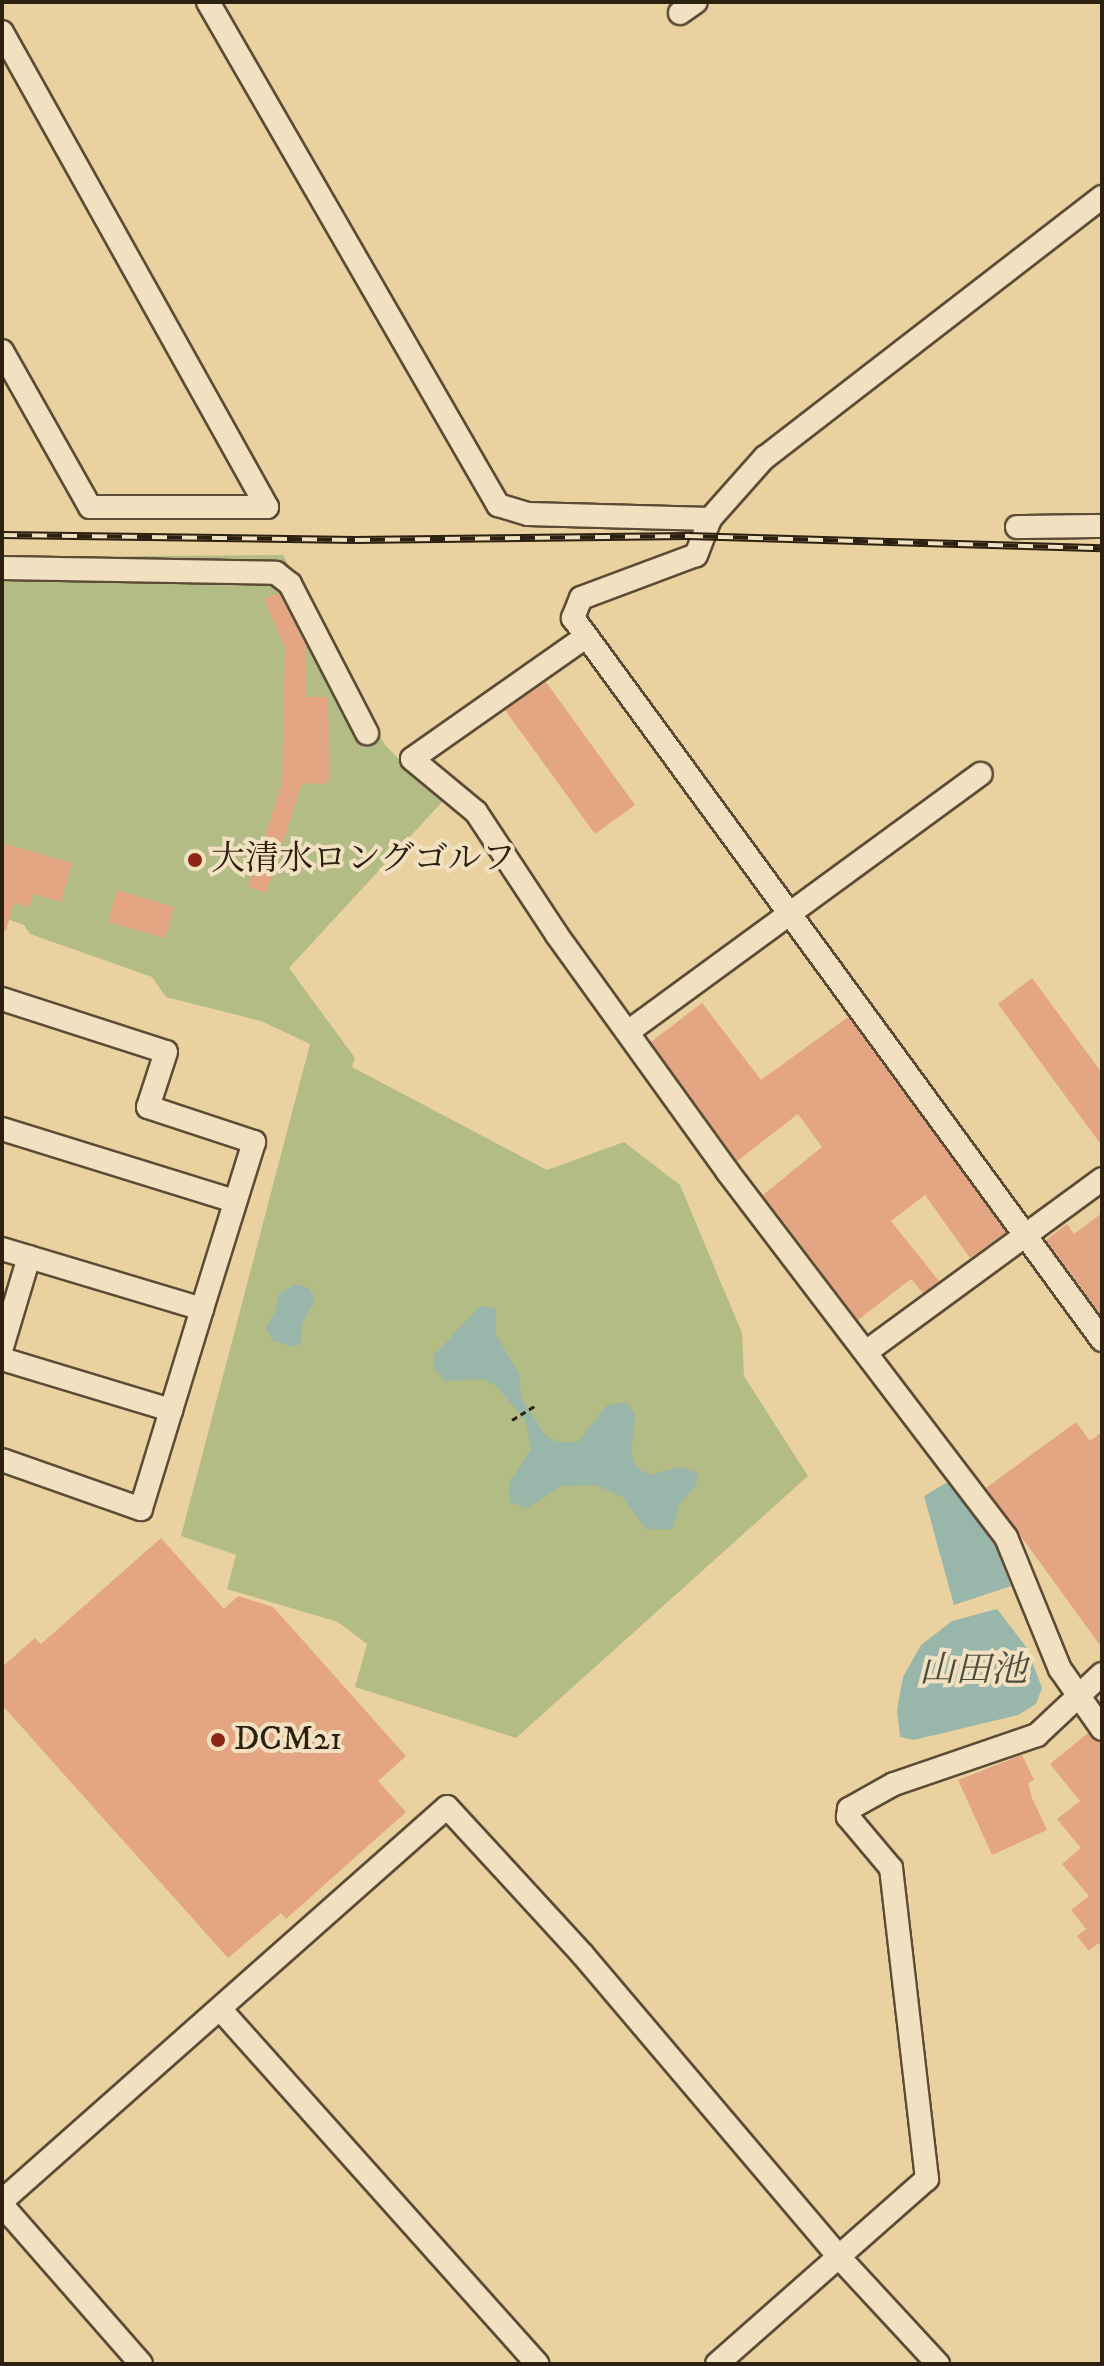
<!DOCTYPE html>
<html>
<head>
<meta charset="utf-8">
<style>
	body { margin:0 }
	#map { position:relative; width:1104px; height:2366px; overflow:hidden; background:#ead1a0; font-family:"IM FELL DW Pica","Noto Serif JP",serif }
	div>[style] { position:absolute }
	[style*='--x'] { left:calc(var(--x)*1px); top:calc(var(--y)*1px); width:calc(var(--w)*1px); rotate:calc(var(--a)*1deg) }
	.green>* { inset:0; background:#b4bc86 }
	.water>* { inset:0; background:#99b6ab }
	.building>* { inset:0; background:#e4a583 }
	.path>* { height:3px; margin-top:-1.5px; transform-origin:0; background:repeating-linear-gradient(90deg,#2c2011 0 6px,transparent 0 10px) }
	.roads { filter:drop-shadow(2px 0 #5c4c35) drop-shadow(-2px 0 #5c4c35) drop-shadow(0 2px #5c4c35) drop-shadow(0 -2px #5c4c35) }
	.minor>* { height:22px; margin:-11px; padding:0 11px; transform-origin:11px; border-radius:11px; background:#f1e1c1 }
	.rail>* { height:8px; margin-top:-4px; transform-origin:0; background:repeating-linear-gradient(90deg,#f1e1c1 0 15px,#2c2011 0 30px); box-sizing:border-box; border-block:2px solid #2c2011 }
	.dots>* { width:22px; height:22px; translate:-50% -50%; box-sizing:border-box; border:4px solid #f1e1c1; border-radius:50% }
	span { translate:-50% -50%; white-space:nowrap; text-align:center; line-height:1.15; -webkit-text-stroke:8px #f1e1c1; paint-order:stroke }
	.poi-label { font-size:34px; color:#2c2011 }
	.left { translate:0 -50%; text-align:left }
	.water-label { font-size:36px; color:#4d4d3f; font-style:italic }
	.frame { position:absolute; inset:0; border:4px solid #2c2011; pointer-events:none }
</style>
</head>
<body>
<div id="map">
	<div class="green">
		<i style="clip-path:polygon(283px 555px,385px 745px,442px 802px,289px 968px,355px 1058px,352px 1067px,547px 1170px,624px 1142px,680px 1185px,742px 1333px,744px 1376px,808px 1476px,516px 1738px,355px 1687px,367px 1644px,338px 1622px,227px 1589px,236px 1555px,181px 1536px,310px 1044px,261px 1021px,166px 997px,152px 977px,30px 934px,24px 925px,2px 917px,2px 557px)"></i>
	</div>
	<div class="water">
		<i style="clip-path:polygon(296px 1284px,309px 1288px,315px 1300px,302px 1324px,301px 1342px,293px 1347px,272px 1340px,266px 1328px,277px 1308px,278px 1294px)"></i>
		<i style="clip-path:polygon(480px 1306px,496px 1309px,496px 1335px,519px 1374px,521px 1398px,545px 1435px,557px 1442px,578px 1442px,607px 1405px,626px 1402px,635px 1414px,631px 1453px,637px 1468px,650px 1475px,682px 1467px,697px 1473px,696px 1486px,680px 1503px,672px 1529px,646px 1529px,622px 1497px,596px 1485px,561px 1486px,527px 1508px,509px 1502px,509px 1483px,531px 1449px,526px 1421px,495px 1385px,483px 1379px,445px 1381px,433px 1367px,434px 1355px)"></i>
		<i style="clip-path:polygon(951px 1480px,989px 1529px,1011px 1586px,954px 1605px,924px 1496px)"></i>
		<i style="clip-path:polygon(997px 1609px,1027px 1648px,1042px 1688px,1036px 1704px,1018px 1715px,914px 1740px,900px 1737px,897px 1710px,903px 1677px,921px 1645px,952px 1621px)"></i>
	</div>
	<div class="building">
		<i style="clip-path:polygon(279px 593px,306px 646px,305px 697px,328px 697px,329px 779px,325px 784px,302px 783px,266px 893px,248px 887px,282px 784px,285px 648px,264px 599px)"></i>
		<i style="clip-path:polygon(546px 682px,635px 805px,595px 834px,505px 710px)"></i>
		<i style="clip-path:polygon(2px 843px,72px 863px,61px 902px,33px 894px,29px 907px,14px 903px,6px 931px,2px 930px)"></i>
		<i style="clip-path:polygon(117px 890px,174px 907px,165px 938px,108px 922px)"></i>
		<i style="clip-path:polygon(1032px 978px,1102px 1073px,1102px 1146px,998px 1004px)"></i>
		<i style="clip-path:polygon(702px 1003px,761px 1080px,848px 1017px,1006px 1232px,970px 1258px,925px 1195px,891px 1221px,939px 1281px,923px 1293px,911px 1279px,858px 1320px,763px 1195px,822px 1147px,798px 1114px,737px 1161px,651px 1042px)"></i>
		<i style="clip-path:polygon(1102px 1213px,1102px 1316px,1046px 1240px,1067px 1224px,1074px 1234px)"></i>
		<i style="clip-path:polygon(1076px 1422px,1090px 1441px,1102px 1432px,1102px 1648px,986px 1488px)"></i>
		<i style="clip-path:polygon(161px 1538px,224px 1609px,238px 1596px,273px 1607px,406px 1756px,378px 1781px,406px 1812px,286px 1919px,281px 1913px,228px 1958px,2px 1705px,2px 1667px,35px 1638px,41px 1644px)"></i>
		<i style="clip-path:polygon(1088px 1733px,1102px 1743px,1102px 1948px,1098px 1943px,1089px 1951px,1077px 1936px,1086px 1929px,1071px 1910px,1089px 1896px,1062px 1864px,1081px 1848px,1057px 1819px,1080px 1801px,1050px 1764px)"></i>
		<i style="clip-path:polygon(1022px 1755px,1034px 1780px,1028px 1783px,1032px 1798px,1047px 1830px,992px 1855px,958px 1780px)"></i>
	</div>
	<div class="path">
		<i style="--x:512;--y:1420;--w:28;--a:-32"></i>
	</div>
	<div class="roads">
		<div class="minor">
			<i style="--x:208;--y:2;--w:581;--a:60.03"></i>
			<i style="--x:498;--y:505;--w:31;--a:17"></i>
			<i style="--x:528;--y:514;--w:182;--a:1.6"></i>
			<i style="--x:680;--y:13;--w:19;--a:-35"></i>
			<i style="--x:2;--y:32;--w:544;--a:60.84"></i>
			<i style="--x:267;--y:507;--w:177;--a:180"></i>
			<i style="--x:90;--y:507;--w:179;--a:-119.4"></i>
			<i style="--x:1102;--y:197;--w:426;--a:142.3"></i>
			<i style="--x:765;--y:457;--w:83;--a:131.6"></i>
			<i style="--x:710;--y:519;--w:39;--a:111"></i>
			<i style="--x:696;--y:555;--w:123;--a:159.5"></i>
			<i style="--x:581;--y:598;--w:22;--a:112"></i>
			<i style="--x:573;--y:618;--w:895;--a:53.77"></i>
			<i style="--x:1017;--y:527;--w:85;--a:-0.7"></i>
			<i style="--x:2;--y:568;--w:274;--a:1"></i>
			<i style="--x:276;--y:573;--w:18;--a:38"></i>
			<i style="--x:290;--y:584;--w:168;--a:62.7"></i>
			<i style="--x:584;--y:638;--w:210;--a:144.9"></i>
			<i style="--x:412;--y:759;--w:83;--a:39.6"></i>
			<i style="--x:476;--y:812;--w:147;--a:56.6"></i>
			<i style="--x:557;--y:935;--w:291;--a:54.2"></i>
			<i style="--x:727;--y:1171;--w:460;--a:52.7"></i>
			<i style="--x:1006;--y:1537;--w:143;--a:67.8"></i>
			<i style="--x:1060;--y:1669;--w:73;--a:55"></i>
			<i style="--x:2;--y:999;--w:172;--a:17.9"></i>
			<i style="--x:166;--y:1052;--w:58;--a:108.1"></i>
			<i style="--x:148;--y:1107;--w:112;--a:18.3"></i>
			<i style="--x:254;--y:1142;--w:175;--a:107.3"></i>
			<i style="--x:628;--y:1032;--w:437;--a:-36.2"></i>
			<i style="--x:2;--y:1129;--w:244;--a:17.2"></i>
			<i style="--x:2;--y:1249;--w:209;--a:16.7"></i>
			<i style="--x:202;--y:1309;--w:209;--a:107"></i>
			<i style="--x:141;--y:1509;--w:147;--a:-160.6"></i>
			<i style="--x:2;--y:1347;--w:94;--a:-73.3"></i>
			<i style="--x:866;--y:1352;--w:293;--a:-36.2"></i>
			<i style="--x:2;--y:1359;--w:177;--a:16.8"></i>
			<i style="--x:221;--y:2010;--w:475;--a:48.2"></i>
			<i style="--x:2;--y:2201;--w:594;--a:-41.52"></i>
			<i style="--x:447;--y:1807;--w:201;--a:47.4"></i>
			<i style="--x:583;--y:1955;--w:396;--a:49.7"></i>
			<i style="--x:839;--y:2257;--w:146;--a:47.2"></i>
			<i style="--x:2;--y:2205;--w:211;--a:48.8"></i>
			<i style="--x:717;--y:2364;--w:280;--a:-41.4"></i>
			<i style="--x:927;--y:2179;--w:313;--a:-96.6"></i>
			<i style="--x:891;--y:1868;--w:67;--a:-130.1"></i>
			<i style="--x:848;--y:1817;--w:8;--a:-83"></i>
			<i style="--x:849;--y:1809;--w:51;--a:-29.1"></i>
			<i style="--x:894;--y:1784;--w:151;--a:-18.9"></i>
			<i style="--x:1037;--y:1735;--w:89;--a:-43.2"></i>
		</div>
	</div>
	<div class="rail">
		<i style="--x:2;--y:535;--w:353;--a:0.8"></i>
		<i style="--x:355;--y:540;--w:333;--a:-0.7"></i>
		<i style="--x:688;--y:536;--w:414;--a:1.7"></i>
	</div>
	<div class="dots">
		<i style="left:195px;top:860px;background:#8f2418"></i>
		<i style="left:218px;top:1740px;background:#8f2418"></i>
	</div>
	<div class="poi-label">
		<span class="left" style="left:211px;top:860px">大清水ロングゴルフ</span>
		<span class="left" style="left:234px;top:1740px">DCM21</span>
	</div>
	<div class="water-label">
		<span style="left:973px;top:1671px">山田池</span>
	</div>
	<div class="frame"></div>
</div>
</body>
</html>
